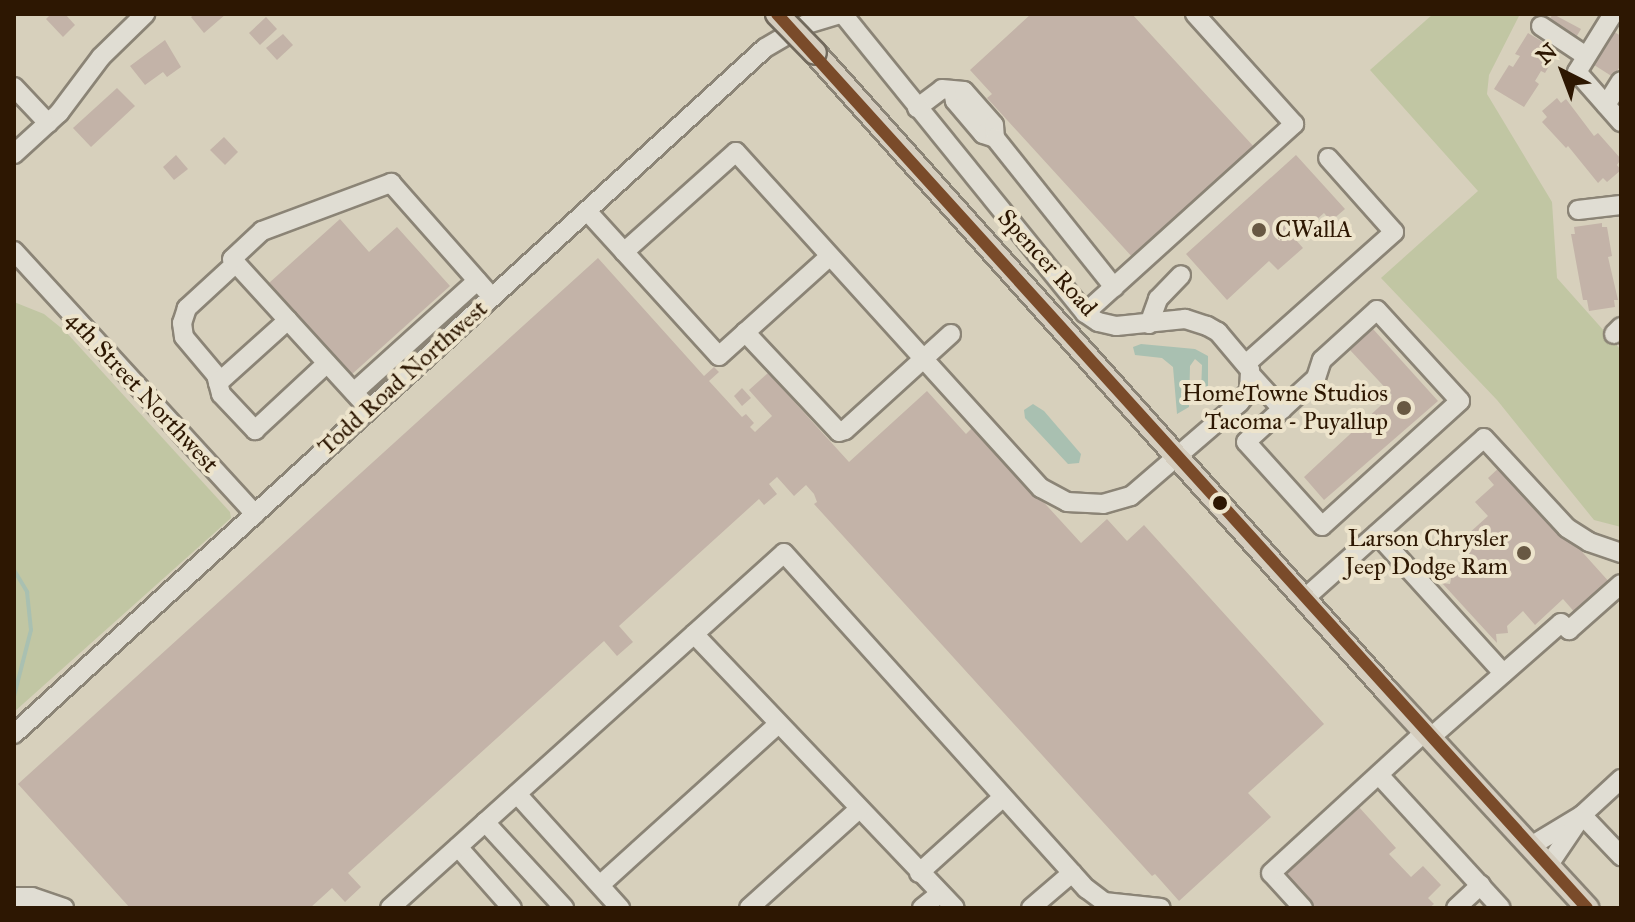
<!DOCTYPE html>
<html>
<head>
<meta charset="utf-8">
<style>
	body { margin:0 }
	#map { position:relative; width:1635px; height:922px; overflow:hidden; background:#d7d0bc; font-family:"IM FELL Great Primer",serif }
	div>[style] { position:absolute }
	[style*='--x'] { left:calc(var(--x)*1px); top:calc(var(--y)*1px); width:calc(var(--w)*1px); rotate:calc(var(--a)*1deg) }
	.green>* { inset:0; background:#c1c6a3 }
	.water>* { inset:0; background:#a9c0b1 }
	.stream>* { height:4px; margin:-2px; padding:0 2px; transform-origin:2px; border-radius:2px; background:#a9c0b1 }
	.building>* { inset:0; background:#c3b3a8 }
	.roads { filter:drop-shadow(2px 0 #8b8476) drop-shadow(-2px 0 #8b8476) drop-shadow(0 2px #8b8476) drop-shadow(0 -2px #8b8476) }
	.minor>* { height:18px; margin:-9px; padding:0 9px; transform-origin:9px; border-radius:9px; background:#e0ddd3 }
	.major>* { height:22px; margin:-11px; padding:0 11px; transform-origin:11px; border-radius:11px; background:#d5cdbe }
	.bridges { filter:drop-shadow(2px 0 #726a5d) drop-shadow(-2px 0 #726a5d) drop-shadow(0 2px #726a5d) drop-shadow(0 -2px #726a5d) }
	.major-bridge>* { height:22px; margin:-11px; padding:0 11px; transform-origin:11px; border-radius:11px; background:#d5cdbe }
	.bus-1>* { height:12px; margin:-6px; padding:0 6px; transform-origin:6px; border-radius:6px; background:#7a4b2a }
	.dots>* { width:22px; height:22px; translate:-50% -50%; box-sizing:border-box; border:4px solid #ede4cc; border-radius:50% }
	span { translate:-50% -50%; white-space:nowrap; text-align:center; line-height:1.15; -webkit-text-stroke:8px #ede4cc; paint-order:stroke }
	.poi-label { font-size:24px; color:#2d1702 }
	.left { translate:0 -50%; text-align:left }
	.right { translate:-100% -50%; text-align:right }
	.street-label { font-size:24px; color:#2d1702 }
	.frame { position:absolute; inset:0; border:16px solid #2d1702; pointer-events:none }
	.north { position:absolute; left:1523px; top:32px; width:80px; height:80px; -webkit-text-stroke:6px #ede4cc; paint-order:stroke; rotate:318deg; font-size:22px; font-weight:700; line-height:32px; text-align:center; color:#2d1702 }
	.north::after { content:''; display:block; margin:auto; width:28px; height:36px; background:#2d1702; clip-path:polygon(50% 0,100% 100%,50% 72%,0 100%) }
</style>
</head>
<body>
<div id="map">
	<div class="green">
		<i style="clip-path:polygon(1433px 14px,1520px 14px,1489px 75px,1487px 94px,1552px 202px,1557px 278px,1621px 350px,1621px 527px,1594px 520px,1497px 400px,1381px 278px,1478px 191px,1370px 70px)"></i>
		<i style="clip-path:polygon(14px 302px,44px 314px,65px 331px,230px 512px,231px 518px,14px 712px)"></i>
	</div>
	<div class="water">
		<i style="clip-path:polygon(1141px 344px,1195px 349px,1208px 356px,1208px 393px,1201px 393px,1202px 365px,1195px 359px,1190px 366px,1189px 407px,1177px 414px,1173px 367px,1162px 358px,1135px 355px,1133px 347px)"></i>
		<i style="clip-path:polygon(1033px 404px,1044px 411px,1081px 454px,1079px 463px,1068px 464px,1025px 418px,1024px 410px)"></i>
	</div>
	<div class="stream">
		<i style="--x:14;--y:570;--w:26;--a:59"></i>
		<i style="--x:27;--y:592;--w:38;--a:84"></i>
		<i style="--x:31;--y:630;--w:68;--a:104.4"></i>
	</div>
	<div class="building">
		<i style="clip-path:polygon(51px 14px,65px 14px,75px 25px,63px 37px,46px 19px)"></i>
		<i style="clip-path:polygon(195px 14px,226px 14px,204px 33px,191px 17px)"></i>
		<i style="clip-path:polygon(1031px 14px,1132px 14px,1255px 148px,1134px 259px,987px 98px,992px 94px,970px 70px)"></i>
		<i style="clip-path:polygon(1553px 14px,1581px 29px,1575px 39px,1548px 21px)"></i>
		<i style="clip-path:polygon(266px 17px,277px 29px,260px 45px,249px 33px)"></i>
		<i style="clip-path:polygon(1611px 30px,1621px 36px,1621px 65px,1613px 77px,1591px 63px)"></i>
		<i style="clip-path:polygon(1528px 33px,1558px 51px,1545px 73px,1541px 71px,1535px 81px,1539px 84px,1524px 107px,1494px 89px,1509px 65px,1513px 67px,1520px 56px,1515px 54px)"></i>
		<i style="clip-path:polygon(283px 34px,293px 45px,277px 60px,266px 48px)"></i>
		<i style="clip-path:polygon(165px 40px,181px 67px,167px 77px,163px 72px,145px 85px,130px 66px)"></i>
		<i style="clip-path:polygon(117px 88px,135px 106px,91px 147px,73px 128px)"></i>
		<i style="clip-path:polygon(1557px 98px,1561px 103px,1566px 99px,1594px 136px,1598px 133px,1621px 159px,1617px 165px,1621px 170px,1607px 182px,1603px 178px,1598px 183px,1568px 146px,1566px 148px,1542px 122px,1547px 117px,1542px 111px)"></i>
		<i style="clip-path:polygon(224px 137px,238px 152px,225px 165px,210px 150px)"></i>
		<i style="clip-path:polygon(176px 155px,188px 169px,174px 180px,163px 167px)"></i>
		<i style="clip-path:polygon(1296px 155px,1345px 209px,1331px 221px,1324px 213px,1295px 239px,1303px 248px,1278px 270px,1269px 261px,1227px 300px,1186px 254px)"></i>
		<i style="clip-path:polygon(340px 219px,369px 252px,397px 227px,450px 286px,351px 375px,269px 283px)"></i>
		<i style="clip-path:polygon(1602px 223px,1602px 227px,1607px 227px,1612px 256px,1608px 257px,1618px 300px,1614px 300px,1615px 307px,1589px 311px,1587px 300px,1583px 300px,1571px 234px,1575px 234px,1574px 227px)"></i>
		<i style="clip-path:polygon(598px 258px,704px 376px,714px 367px,719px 372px,709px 381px,742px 417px,746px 414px,754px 423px,750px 427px,755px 432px,772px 416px,749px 390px,768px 373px,849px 462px,927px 391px,966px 434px,974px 426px,1081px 543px,1107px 519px,1127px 541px,1144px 525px,1324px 724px,1248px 793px,1271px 817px,1179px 901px,1155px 874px,1152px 876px,814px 504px,817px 502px,814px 494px,806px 485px,794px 496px,777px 477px,769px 484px,777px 494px,764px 505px,759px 499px,619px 626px,633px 642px,617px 656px,604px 641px,348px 873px,361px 887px,345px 902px,332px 888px,310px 908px,130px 908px,18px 784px)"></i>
		<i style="clip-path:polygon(1373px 329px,1438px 401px,1324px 500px,1304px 477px,1392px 395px,1350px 350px)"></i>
		<i style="clip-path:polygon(742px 388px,751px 398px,742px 406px,734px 396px)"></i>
		<i style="clip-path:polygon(1503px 464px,1611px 584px,1577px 615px,1563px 599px,1535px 625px,1523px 611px,1507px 626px,1508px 633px,1496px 634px,1497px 643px,1442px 583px,1450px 584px,1452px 573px,1460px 574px,1473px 562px,1457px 544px,1488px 516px,1475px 502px,1494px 485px,1488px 478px)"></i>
		<i style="clip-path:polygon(1358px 806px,1396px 848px,1389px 854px,1411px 877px,1423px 866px,1441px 885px,1428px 898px,1434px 904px,1429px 908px,1316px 908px,1285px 874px)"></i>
	</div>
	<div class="roads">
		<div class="minor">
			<i style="--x:1613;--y:14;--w:68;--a:121.8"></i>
			<i style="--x:1577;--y:72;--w:67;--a:48.7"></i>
			<i style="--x:1541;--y:26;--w:54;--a:33.7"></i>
			<i style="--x:14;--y:87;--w:50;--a:46.6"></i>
			<i style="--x:953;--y:91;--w:10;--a:79"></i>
			<i style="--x:955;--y:101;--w:43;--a:49.7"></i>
			<i style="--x:983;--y:134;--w:13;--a:18"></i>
			<i style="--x:1606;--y:105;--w:28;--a:-58"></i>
			<i style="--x:917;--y:108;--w:31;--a:-37"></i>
			<i style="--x:942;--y:89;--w:22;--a:5"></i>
			<i style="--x:964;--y:91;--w:45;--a:48.6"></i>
			<i style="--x:994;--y:125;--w:13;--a:86"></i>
			<i style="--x:995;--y:138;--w:191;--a:51.4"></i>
			<i style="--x:14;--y:154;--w:61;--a:-42.3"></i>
			<i style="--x:59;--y:113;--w:70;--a:-53.1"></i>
			<i style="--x:101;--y:57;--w:62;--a:-44.3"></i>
			<i style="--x:1578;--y:210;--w:43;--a:-6.6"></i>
			<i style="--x:587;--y:211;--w:196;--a:47.7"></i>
			<i style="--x:719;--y:356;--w:149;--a:-42"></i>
			<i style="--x:14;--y:251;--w:357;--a:47.5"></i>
			<i style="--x:624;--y:252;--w:150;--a:-41.8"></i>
			<i style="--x:736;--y:152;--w:454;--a:47.8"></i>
			<i style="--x:1041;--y:488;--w:30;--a:28"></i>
			<i style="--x:1067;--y:502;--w:36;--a:3"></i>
			<i style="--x:1103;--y:504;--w:29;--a:-16"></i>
			<i style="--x:1131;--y:496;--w:143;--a:-40.7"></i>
			<i style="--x:1239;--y:403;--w:16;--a:-50"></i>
			<i style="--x:1249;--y:391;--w:21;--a:-87"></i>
			<i style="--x:1250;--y:370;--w:50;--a:-130.1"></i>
			<i style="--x:1218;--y:332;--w:13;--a:-151"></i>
			<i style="--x:1207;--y:326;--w:23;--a:-162"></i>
			<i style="--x:1185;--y:319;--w:69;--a:174.2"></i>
			<i style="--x:1116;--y:326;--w:18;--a:-167"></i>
			<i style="--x:1098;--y:322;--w:16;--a:-145"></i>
			<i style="--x:1085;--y:313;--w:385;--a:-129"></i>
			<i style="--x:236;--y:263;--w:67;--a:137.4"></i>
			<i style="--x:187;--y:308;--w:16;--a:108"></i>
			<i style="--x:182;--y:323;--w:14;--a:82"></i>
			<i style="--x:184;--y:337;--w:50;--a:49.9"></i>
			<i style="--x:216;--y:375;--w:20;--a:75"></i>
			<i style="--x:221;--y:394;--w:50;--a:46.6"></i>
			<i style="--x:255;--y:430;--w:98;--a:-42.9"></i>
			<i style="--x:1377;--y:310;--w:123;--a:47.6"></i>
			<i style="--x:1460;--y:401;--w:186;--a:137.8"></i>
			<i style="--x:1322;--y:526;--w:113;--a:-132.1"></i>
			<i style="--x:1246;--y:442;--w:95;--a:-42.4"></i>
			<i style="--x:1316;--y:378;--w:19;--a:-72"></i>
			<i style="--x:1322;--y:360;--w:74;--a:-42.3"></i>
			<i style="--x:1085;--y:313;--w:282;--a:-42.1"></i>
			<i style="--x:1294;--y:124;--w:148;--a:-132"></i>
			<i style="--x:1149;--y:324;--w:27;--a:-70"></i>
			<i style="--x:1158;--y:299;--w:33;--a:-46"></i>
			<i style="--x:745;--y:332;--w:137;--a:46.8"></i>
			<i style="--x:839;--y:432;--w:6;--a:-18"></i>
			<i style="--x:845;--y:430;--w:143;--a:-42.2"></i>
			<i style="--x:1614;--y:334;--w:10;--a:-45"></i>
			<i style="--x:1247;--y:363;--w:197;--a:-41.7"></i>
			<i style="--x:1394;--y:232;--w:99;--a:-131.7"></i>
			<i style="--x:1252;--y:376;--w:45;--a:47.7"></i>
			<i style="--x:218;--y:383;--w:94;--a:-42"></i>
			<i style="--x:354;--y:392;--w:166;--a:-42.1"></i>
			<i style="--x:369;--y:409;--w:203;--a:-132.4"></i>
			<i style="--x:232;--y:259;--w:41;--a:-43"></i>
			<i style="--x:262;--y:231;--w:138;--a:-20.4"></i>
			<i style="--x:391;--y:183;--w:152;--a:48.5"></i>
			<i style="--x:1377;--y:534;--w:188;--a:47.8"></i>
			<i style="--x:1304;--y:599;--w:241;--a:-41.8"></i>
			<i style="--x:1484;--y:438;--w:122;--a:47.3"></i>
			<i style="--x:1567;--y:528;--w:26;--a:32"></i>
			<i style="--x:1589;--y:542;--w:34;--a:19"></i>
			<i style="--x:694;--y:634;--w:378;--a:46.4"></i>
			<i style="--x:14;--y:734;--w:1017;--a:-42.41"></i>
			<i style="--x:765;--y:48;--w:45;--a:-30.5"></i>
			<i style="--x:804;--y:25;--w:39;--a:-17"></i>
			<i style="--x:1430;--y:738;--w:174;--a:-41.3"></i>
			<i style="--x:1561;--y:623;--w:11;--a:41"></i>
			<i style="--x:1569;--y:630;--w:69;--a:-41.5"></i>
			<i style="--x:1379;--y:775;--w:180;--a:47.5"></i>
			<i style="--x:517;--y:794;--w:154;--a:47.9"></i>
			<i style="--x:1582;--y:815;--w:57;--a:46.4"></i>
			<i style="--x:485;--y:822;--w:117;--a:47.4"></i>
			<i style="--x:1531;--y:846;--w:60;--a:-31.3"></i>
			<i style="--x:1582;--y:815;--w:53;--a:-42.7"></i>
			<i style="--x:458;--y:847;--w:81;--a:48.5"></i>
			<i style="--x:1548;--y:866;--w:55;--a:-56"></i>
			<i style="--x:919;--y:873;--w:113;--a:-42.1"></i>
			<i style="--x:600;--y:885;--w:240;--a:-42.1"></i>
			<i style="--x:14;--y:897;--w:18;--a:0"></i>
			<i style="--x:32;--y:897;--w:34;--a:19"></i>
			<i style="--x:390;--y:908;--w:530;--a:-42.02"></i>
			<i style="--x:784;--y:553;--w:452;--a:48"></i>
			<i style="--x:1087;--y:889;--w:21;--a:37"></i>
			<i style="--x:1104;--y:902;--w:57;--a:6"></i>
			<i style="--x:749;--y:908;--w:148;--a:-42"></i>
			<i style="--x:922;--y:908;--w:22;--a:-39"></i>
			<i style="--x:1031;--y:908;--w:54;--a:-40.5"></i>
			<i style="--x:1303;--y:908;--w:47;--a:-132.4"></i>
			<i style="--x:1271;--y:873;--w:209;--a:-42.5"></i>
			<i style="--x:1456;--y:908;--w:34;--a:-43"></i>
		</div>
		<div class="major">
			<i style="--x:815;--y:53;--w:858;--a:48.12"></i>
			<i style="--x:1388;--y:692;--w:294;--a:47.3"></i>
		</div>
	</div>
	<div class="bridges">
		<div class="major-bridge">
			<i style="--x:777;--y:14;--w:54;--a:45.7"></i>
		</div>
	</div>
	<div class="bus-1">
		<i style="--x:777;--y:14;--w:1206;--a:47.82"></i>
	</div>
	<div class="dots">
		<i style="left:1259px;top:230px;background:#685843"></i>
		<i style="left:1404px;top:408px;background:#685843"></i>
		<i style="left:1220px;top:503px;background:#2d1702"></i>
		<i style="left:1524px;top:553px;background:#685843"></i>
	</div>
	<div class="poi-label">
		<span class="left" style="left:1275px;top:230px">CWallA</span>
		<span class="right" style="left:1388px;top:408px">HomeTowne Studios<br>Tacoma - Puyallup</span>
		<span class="right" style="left:1508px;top:553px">Larson Chrysler<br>Jeep Dodge Ram</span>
	</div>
	<div class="street-label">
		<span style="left:1047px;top:263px;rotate:48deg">Spencer Road</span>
		<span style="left:403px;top:378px;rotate:-42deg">Todd Road Northwest</span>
		<span style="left:142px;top:392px;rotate:47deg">4th Street Northwest</span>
	</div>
	<div class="frame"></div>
	<div class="north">N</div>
</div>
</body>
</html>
